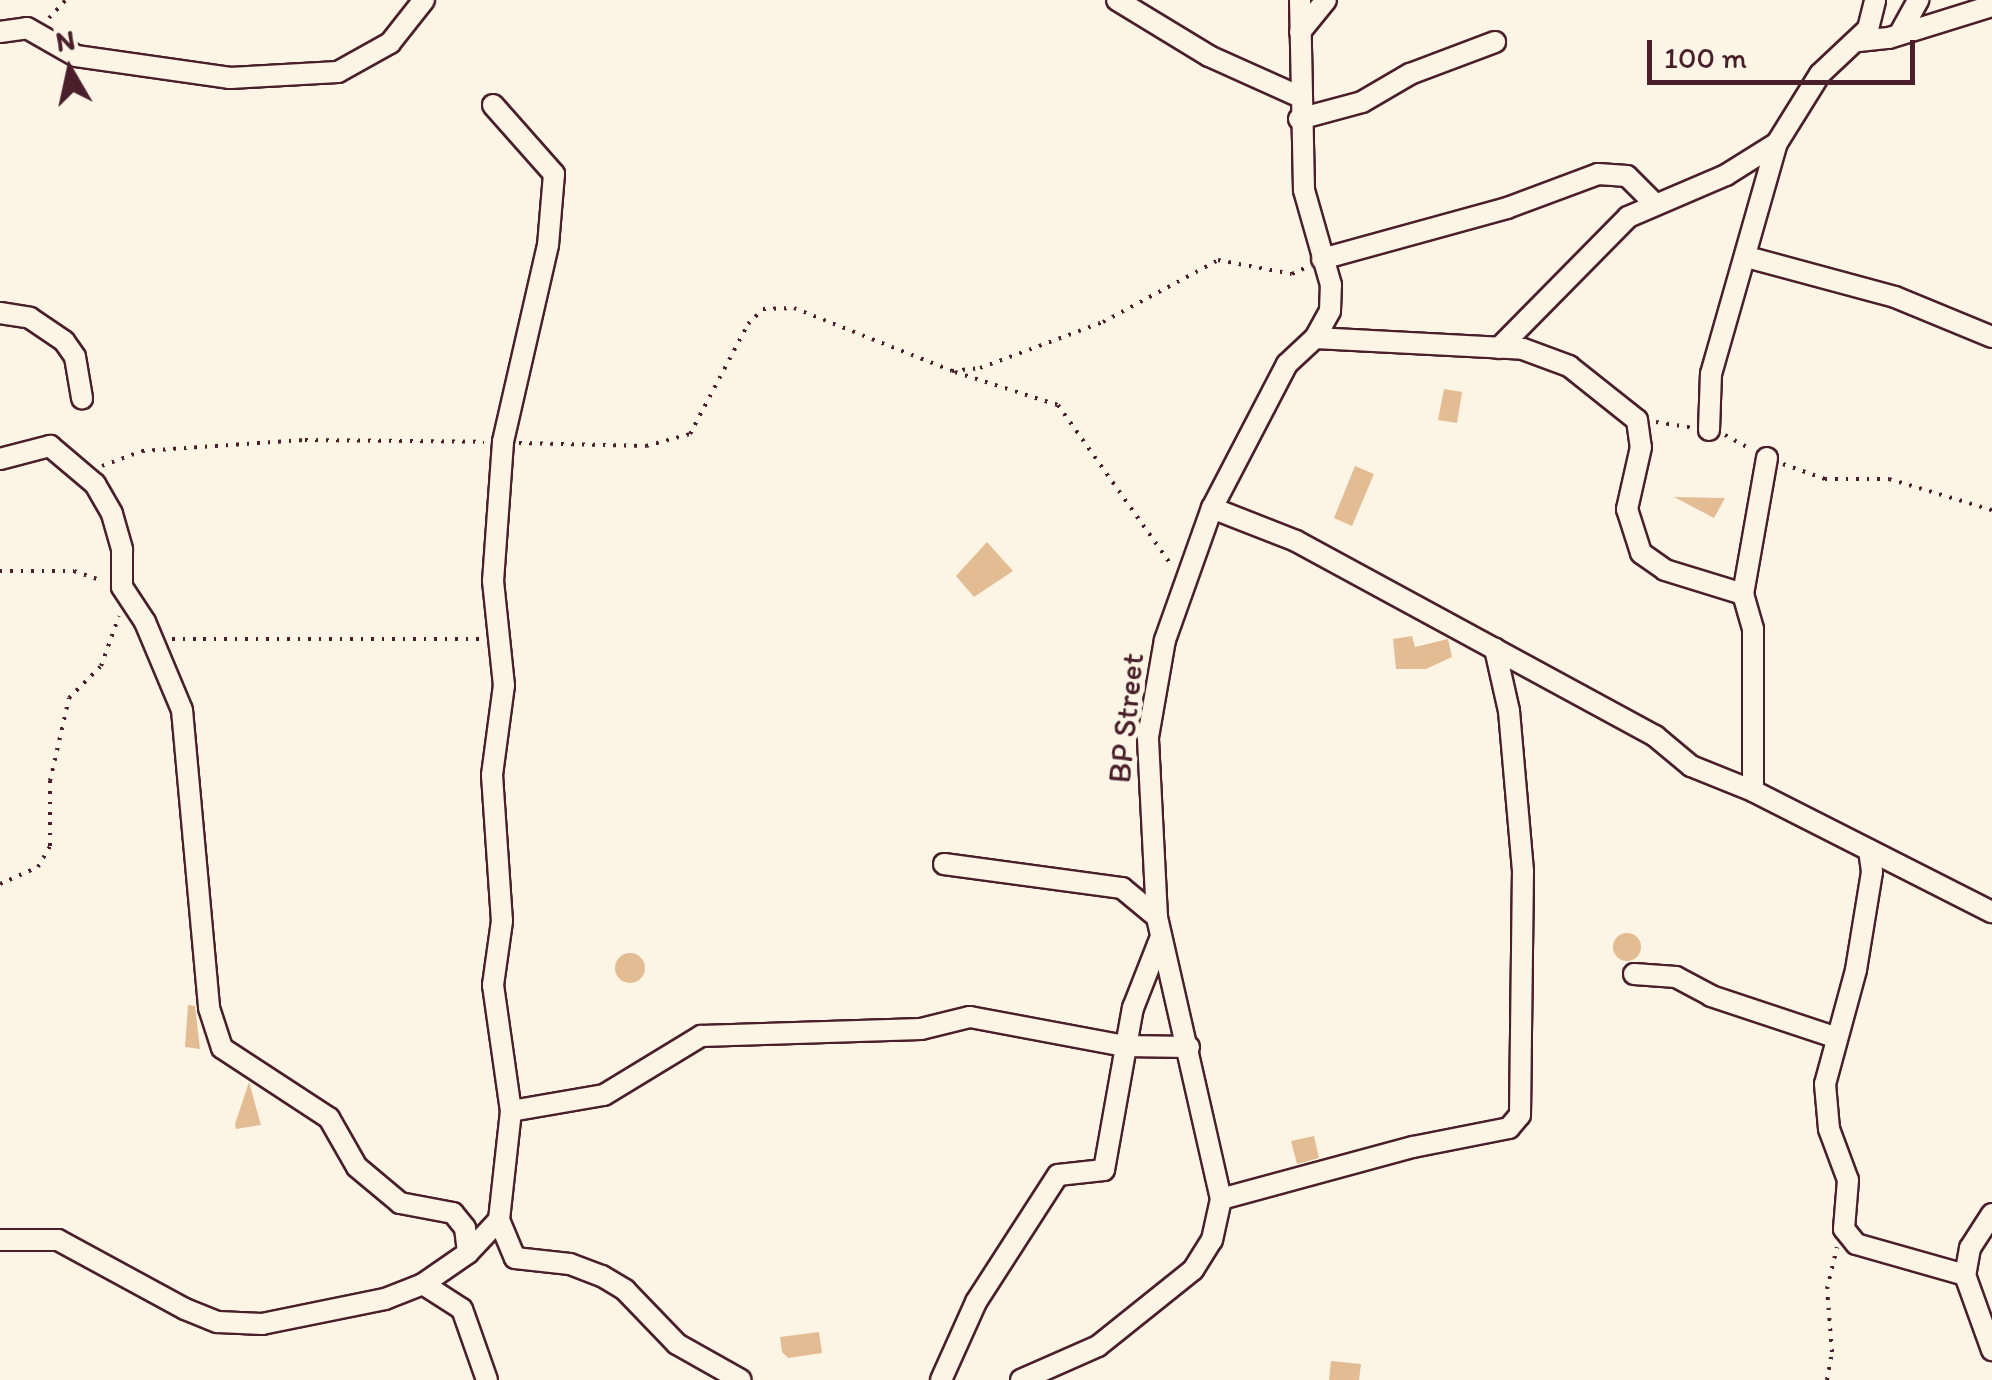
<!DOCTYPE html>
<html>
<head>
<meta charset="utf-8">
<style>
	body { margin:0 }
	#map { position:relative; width:1992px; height:1380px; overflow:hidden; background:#fcf5e5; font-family:Itim,sans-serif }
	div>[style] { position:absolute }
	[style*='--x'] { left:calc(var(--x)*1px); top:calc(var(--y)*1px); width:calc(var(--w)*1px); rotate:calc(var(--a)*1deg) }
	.building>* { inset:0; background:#e3bc94 }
	.round { border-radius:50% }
	.path>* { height:4px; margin-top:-2px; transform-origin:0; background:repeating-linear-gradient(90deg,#4a1f2b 0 2.5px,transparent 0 10.5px) }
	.roads { filter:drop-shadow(2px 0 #4a1f2b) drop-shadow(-2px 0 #4a1f2b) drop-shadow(0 2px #4a1f2b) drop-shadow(0 -2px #4a1f2b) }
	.minor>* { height:20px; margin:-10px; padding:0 10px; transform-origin:10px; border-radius:10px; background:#fcf5e5 }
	span { translate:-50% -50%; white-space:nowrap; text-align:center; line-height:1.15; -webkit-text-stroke:10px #fcf5e5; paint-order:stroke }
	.street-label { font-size:32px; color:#4a1f2b }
	.north { position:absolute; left:20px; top:20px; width:100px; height:100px; -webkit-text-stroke:8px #fcf5e5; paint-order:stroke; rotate:351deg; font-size:28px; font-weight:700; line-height:40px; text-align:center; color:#4a1f2b }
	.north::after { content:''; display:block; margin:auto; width:35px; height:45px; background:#4a1f2b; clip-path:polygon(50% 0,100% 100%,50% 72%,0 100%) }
	.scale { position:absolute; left:1647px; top:40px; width:268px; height:45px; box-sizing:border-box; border:5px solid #4a1f2b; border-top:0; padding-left:12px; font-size:30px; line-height:35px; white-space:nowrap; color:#4a1f2b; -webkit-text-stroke:8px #fcf5e5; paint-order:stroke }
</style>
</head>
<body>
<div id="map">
	<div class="building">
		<i style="clip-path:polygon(1444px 389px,1462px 392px,1457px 423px,1438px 420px)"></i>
		<i style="clip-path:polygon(1355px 466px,1374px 474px,1352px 526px,1334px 518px)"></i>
		<i style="clip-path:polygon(1674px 497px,1725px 498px,1714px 518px)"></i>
		<i style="clip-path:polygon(987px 542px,1013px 571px,974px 597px,956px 576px)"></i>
		<i style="clip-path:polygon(1412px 636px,1415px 647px,1448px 639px,1452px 657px,1426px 669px,1396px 669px,1393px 639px)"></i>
		<i class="round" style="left:1613px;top:933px;width:28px;height:28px"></i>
		<i class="round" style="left:615px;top:953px;width:30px;height:30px"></i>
		<i style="clip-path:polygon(188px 1005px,195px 1006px,200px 1049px,185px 1047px)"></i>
		<i style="clip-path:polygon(249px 1082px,261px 1125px,236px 1129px,235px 1124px)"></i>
		<i style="clip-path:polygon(1314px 1136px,1319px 1158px,1297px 1164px,1291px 1141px)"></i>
		<i style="clip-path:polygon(819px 1332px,822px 1353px,788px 1358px,782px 1352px,780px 1337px)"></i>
		<i style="clip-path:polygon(1331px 1361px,1361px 1364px,1359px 1380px,1329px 1380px)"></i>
	</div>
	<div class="path">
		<i style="--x:49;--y:18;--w:25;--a:-47"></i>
		<i style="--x:955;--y:372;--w:108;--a:17.8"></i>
		<i style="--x:1058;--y:405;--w:197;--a:54.7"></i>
		<i style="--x:1656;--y:422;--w:36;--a:9"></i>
		<i style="--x:1725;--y:435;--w:31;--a:29"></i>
		<i style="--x:519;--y:443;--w:127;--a:1.4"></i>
		<i style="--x:646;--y:446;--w:46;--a:-15.3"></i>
		<i style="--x:690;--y:434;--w:124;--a:-62.2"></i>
		<i style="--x:748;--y:324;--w:21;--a:-45"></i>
		<i style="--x:763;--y:309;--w:31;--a:-2"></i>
		<i style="--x:794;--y:308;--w:170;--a:21.7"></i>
		<i style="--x:952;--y:371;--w:28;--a:-6"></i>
		<i style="--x:980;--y:368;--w:131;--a:-20.5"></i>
		<i style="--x:1103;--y:322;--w:131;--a:-28.3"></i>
		<i style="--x:1218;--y:260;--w:75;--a:10.7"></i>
		<i style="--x:1292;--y:274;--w:14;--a:-25"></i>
		<i style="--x:1783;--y:464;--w:45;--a:19.7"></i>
		<i style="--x:1825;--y:479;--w:64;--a:0"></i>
		<i style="--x:1889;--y:479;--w:108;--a:16.8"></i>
		<i style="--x:102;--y:466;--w:43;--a:-20.6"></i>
		<i style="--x:142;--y:451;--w:163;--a:-3.9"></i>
		<i style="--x:305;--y:440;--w:179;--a:0.6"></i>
		<i style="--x:0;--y:571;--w:74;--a:0"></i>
		<i style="--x:74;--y:571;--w:31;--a:19"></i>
		<i style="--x:172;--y:639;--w:311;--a:0"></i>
		<i style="--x:0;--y:884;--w:42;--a:-24.1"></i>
		<i style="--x:38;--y:867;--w:24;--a:-60"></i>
		<i style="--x:50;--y:846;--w:65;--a:-90"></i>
		<i style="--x:50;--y:781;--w:85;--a:-77.1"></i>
		<i style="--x:69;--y:698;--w:45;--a:-45"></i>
		<i style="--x:101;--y:666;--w:53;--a:-70.2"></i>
		<i style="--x:1827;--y:1380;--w:28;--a:-80"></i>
		<i style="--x:1832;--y:1352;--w:63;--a:-94.5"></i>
		<i style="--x:1827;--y:1289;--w:43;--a:-76.6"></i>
	</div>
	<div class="roads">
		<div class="minor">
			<i style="--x:1117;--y:0;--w:108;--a:31.3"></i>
			<i style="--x:1209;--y:56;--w:98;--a:24.2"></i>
			<i style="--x:0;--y:32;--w:27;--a:-8"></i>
			<i style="--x:27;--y:28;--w:56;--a:29.7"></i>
			<i style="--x:76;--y:56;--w:156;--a:8.1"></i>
			<i style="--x:230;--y:78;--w:108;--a:-3.2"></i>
			<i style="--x:338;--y:72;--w:60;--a:-29.1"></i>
			<i style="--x:390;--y:43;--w:55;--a:-51.7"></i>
			<i style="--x:1300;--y:32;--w:41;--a:-50.9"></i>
			<i style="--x:1900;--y:33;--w:38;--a:-61"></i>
			<i style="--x:1859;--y:41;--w:30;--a:-6"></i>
			<i style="--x:1889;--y:38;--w:108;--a:-17.3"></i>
			<i style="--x:493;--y:105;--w:92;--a:48.5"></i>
			<i style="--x:554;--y:174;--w:71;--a:94.8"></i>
			<i style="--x:548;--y:245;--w:202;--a:102.9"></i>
			<i style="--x:503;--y:442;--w:139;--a:94.1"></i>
			<i style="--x:493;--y:581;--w:105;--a:84"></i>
			<i style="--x:504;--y:685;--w:91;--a:97.6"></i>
			<i style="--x:492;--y:775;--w:146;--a:86.1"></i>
			<i style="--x:502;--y:921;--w:65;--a:98"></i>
			<i style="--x:493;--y:985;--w:127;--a:81.9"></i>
			<i style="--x:511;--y:1111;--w:110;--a:96.3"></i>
			<i style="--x:499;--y:1220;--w:41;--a:67.2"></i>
			<i style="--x:515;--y:1258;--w:55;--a:6.2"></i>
			<i style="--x:570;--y:1264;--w:34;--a:21"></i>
			<i style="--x:602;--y:1276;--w:27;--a:31"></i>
			<i style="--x:625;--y:1290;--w:75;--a:46.1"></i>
			<i style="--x:677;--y:1344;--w:73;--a:29.4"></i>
			<i style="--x:1299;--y:119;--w:65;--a:-15.1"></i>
			<i style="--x:1362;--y:102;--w:56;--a:-30.3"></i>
			<i style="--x:1410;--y:74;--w:91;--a:-20.6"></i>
			<i style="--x:1747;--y:257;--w:153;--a:15.1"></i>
			<i style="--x:1895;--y:297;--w:105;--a:22.4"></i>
			<i style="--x:1322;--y:259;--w:192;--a:-15.4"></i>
			<i style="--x:1507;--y:208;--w:97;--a:-20.5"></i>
			<i style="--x:1598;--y:174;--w:29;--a:4"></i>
			<i style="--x:1627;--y:176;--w:35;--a:45"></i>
			<i style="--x:0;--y:313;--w:30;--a:9"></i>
			<i style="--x:30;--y:318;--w:41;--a:34.1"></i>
			<i style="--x:64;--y:341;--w:19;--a:55"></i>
			<i style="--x:75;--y:357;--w:42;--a:80.3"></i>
			<i style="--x:1315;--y:338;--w:208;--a:3"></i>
			<i style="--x:1523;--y:349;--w:49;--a:20.3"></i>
			<i style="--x:1569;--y:366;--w:87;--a:38.5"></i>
			<i style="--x:1637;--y:420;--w:27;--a:82"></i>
			<i style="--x:1641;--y:447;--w:64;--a:102.7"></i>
			<i style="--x:1627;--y:509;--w:46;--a:72.3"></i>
			<i style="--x:1641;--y:553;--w:29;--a:35"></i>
			<i style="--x:1665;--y:570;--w:82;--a:17.1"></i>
			<i style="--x:1499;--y:348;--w:184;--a:-45.4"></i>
			<i style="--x:1628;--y:217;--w:107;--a:-23.2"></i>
			<i style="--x:1726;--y:175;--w:60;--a:-32.1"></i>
			<i style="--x:1709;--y:430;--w:56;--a:-88"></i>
			<i style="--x:1711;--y:374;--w:240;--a:-74.1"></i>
			<i style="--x:1777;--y:143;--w:81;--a:-58.1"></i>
			<i style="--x:1820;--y:74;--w:66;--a:-43.2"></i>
			<i style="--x:1868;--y:29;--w:30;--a:-76"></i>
			<i style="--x:1767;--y:458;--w:138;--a:100"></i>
			<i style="--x:1743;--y:594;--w:36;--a:74"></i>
			<i style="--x:1753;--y:629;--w:162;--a:90"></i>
			<i style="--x:1753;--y:791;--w:268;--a:26.9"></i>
			<i style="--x:0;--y:459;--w:52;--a:-14.6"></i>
			<i style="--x:50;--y:446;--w:59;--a:40.2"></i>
			<i style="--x:95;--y:484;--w:34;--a:60"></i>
			<i style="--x:112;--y:514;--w:37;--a:74"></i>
			<i style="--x:122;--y:550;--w:37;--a:90"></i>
			<i style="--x:122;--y:587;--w:42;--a:56.7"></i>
			<i style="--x:145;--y:622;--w:95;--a:67.2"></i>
			<i style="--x:182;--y:710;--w:299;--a:84.8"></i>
			<i style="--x:209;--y:1008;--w:42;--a:72"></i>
			<i style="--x:222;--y:1048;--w:128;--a:33.2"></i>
			<i style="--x:329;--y:1118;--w:56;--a:60.3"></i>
			<i style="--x:357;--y:1167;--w:56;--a:39.9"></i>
			<i style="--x:400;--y:1203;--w:54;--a:10.7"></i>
			<i style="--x:453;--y:1213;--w:19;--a:51"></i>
			<i style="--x:465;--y:1228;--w:25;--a:83"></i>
			<i style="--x:1212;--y:508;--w:90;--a:21.4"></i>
			<i style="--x:1296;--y:541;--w:409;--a:28.5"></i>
			<i style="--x:1655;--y:736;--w:47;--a:39.8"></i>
			<i style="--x:1691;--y:766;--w:67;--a:22"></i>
			<i style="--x:1869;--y:850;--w:22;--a:82"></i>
			<i style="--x:1872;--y:872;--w:99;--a:99.3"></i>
			<i style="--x:1856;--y:970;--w:118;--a:105.2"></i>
			<i style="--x:1825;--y:1084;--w:45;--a:84.9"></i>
			<i style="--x:1829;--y:1129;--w:54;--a:69.6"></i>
			<i style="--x:1848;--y:1180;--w:49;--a:94.7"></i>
			<i style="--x:1844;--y:1229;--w:19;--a:51"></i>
			<i style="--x:1856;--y:1244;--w:113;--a:15.9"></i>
			<i style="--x:944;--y:864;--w:180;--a:7.7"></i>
			<i style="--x:1122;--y:888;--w:45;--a:39.6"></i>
			<i style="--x:1634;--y:974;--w:42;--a:4.1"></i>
			<i style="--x:1676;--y:977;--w:40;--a:28"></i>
			<i style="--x:1711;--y:996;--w:130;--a:18.4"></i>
			<i style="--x:511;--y:1111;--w:94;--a:-9.8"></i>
			<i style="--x:604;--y:1095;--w:114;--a:-31.3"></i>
			<i style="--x:701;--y:1036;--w:220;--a:-1.8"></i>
			<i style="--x:921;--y:1029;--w:50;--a:-13.8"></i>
			<i style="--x:970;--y:1017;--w:158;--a:10.6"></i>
			<i style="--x:1125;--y:1046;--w:64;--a:0.9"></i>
			<i style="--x:1221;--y:1199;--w:199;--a:-15.2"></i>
			<i style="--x:1413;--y:1147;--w:98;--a:-11.2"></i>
			<i style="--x:1509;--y:1128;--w:17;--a:-50"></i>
			<i style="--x:1520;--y:1115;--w:244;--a:-89.3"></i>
			<i style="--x:1523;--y:871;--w:161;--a:-95"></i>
			<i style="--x:1509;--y:711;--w:64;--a:-102.7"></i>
			<i style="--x:1992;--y:1214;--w:40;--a:122.9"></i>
			<i style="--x:1970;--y:1248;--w:27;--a:100"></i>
			<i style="--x:1965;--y:1275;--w:80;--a:70.2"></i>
			<i style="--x:0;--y:1240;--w:58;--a:0"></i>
			<i style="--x:58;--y:1240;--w:145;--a:28.5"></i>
			<i style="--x:185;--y:1309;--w:35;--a:22"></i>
			<i style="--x:218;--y:1322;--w:44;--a:2.6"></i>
			<i style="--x:262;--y:1324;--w:126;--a:-11.5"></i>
			<i style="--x:385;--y:1299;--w:41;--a:-21.5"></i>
			<i style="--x:423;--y:1284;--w:55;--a:-34.6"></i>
			<i style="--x:468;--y:1253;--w:45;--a:-46.8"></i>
			<i style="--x:423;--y:1284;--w:46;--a:32.7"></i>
			<i style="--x:462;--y:1309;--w:75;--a:70.6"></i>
			<i style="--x:941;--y:1380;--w:85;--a:-65.8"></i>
			<i style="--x:976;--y:1302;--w:151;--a:-57.2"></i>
			<i style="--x:1058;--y:1175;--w:46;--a:-6.2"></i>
			<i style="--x:1104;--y:1170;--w:165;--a:-79.9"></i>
			<i style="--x:1133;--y:1008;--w:74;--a:-68.6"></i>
			<i style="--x:1021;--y:1380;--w:84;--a:-23.8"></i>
			<i style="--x:1098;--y:1346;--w:122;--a:-38.7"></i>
			<i style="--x:1193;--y:1270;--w:36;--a:-58"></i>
			<i style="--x:1212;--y:1240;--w:42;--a:-77.6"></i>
			<i style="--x:1221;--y:1199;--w:289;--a:-102.8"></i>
			<i style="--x:1157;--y:917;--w:180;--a:-92.9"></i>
			<i style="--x:1148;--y:737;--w:98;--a:-80.1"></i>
			<i style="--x:1165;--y:640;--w:140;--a:-70.4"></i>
			<i style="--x:1212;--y:508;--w:162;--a:-62.5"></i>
			<i style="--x:1287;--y:364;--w:38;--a:-43"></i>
			<i style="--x:1315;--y:338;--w:31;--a:-61"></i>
			<i style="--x:1330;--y:311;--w:26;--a:-88"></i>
			<i style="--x:1331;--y:285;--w:99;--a:-105.9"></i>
			<i style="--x:1304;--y:190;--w:190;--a:-91.2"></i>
		</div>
	</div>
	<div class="street-label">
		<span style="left:1126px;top:718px;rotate:-84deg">BP Street</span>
	</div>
	<div class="north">N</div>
	<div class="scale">100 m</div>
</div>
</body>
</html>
